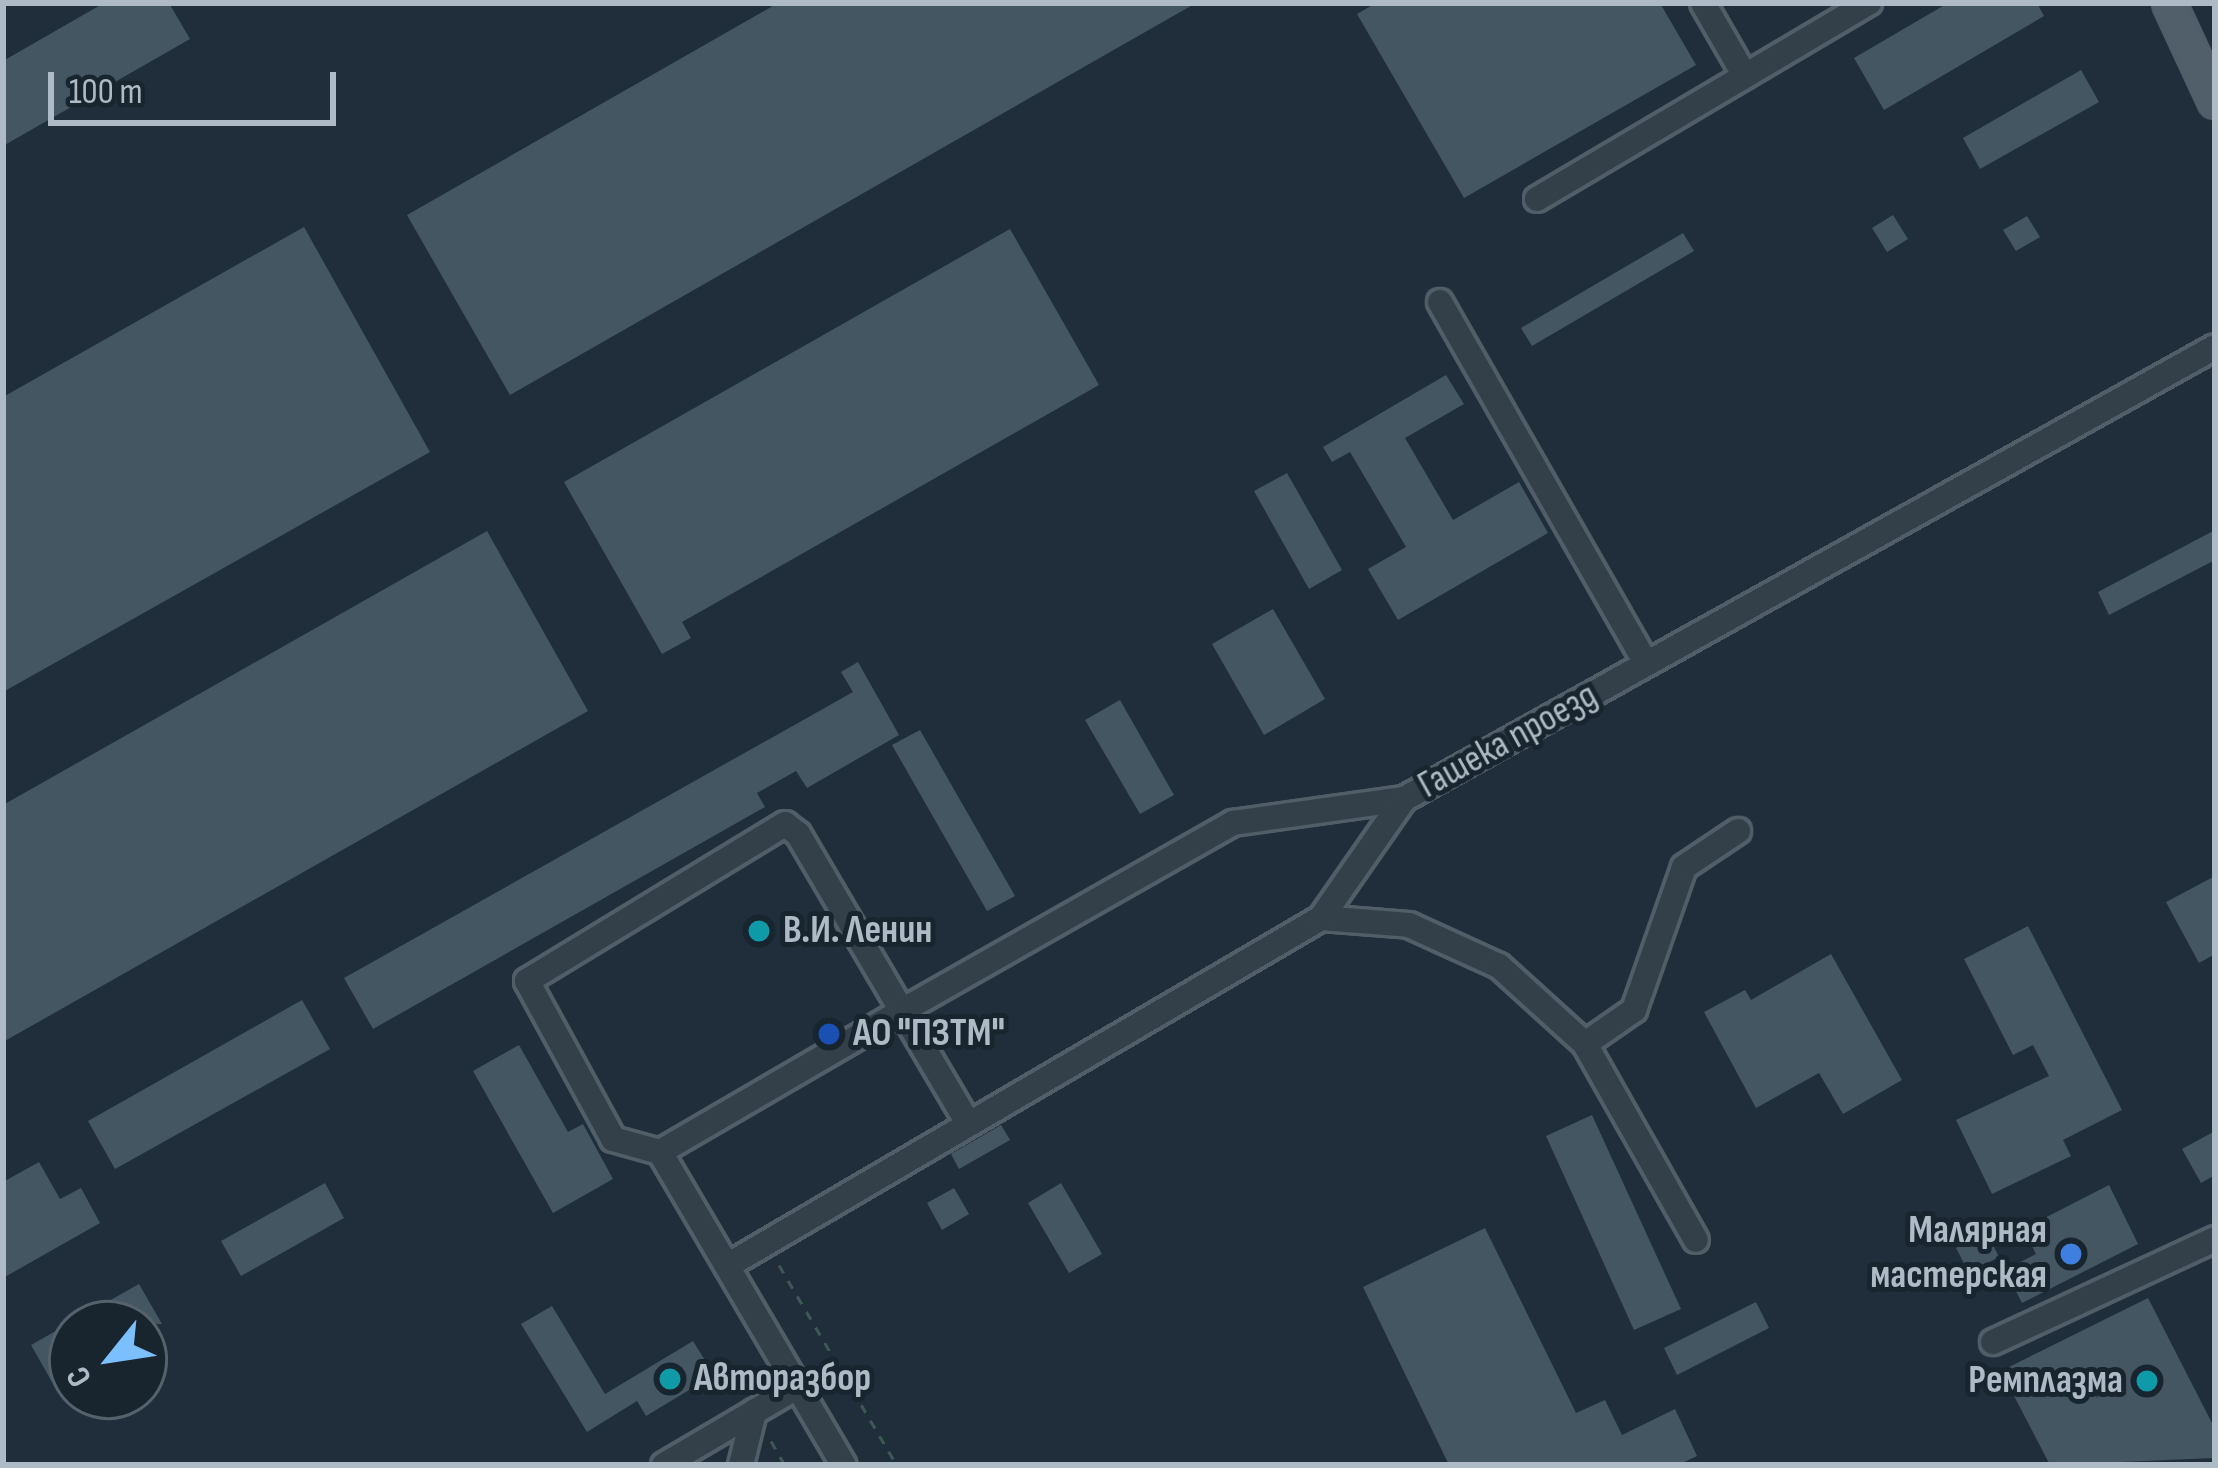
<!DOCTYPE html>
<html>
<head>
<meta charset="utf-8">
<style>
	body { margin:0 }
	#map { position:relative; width:2218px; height:1468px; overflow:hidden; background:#1f2e3a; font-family:"Sofia Sans Condensed",sans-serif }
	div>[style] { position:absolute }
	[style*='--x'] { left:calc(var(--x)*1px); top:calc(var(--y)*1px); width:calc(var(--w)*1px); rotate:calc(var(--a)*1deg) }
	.building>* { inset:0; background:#455663 }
	.path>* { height:3px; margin-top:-1.5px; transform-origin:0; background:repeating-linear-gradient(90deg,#3f5757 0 9px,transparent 0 18px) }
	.roads { filter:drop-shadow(3px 0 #515e68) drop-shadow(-3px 0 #515e68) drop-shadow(0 3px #515e68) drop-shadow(0 -3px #515e68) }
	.minor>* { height:24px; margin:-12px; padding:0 12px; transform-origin:12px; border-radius:12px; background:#33404a }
	.major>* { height:30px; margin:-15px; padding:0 15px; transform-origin:15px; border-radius:15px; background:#515f6a }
	.dots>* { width:33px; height:33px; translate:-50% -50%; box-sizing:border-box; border:6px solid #19252e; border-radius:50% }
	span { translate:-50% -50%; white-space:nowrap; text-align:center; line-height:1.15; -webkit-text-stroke:10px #19252e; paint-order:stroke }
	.street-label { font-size:39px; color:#aebbc6 }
	.poi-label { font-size:39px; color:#aebbc6; font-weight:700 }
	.left { translate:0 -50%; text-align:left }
	.right { translate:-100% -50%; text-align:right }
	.frame { position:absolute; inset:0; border:6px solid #aebbc6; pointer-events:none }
	.north { position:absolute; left:48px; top:1300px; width:120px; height:120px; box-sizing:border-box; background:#19252e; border:3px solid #55616b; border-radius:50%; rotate:240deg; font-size:33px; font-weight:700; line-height:48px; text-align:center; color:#aebbc6 }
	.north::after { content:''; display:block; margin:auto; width:42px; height:54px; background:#7bbffe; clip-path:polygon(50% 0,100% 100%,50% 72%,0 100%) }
	.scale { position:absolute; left:48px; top:72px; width:288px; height:54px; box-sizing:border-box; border:6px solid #aebbc6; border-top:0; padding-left:15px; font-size:36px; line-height:42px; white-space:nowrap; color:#aebbc6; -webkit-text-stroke:9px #19252e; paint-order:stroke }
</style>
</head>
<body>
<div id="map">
	<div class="building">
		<i style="clip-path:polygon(104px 3px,169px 3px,190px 39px,3px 146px,3px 61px)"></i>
		<i style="clip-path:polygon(778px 3px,1196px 3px,510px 395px,407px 215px)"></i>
		<i style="clip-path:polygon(1376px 3px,1660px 3px,1696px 65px,1464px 198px,1357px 14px)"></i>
		<i style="clip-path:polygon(1948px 3px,2037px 3px,2044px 16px,1884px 110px,1854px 58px)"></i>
		<i style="clip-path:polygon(2081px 70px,2099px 102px,1980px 169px,1963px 138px)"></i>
		<i style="clip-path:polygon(1893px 215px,1908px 239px,1887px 252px,1872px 228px)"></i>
		<i style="clip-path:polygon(2027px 216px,2040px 237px,2016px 251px,2003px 230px)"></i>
		<i style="clip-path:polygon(304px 227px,430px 452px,3px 692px,3px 397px)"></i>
		<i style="clip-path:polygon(1010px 229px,1099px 385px,682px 622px,691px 638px,662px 654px,564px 482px)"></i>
		<i style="clip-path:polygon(1683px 233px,1694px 251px,1532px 346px,1521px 328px)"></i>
		<i style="clip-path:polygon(1446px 375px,1464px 404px,1405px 438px,1453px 520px,1519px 482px,1548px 533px,1398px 620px,1368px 569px,1406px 547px,1350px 452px,1332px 462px,1323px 447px)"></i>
		<i style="clip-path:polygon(1287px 473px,1342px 570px,1309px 589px,1254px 491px)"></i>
		<i style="clip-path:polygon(2215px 530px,2215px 560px,2109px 615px,2098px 592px)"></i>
		<i style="clip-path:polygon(487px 531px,588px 711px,3px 1042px,3px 805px)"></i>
		<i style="clip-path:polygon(1273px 609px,1325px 699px,1264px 735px,1212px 644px)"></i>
		<i style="clip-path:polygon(858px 662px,899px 735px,807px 788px,796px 771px,757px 793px,765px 807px,373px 1029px,344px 978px,853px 692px,841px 672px)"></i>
		<i style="clip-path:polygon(1120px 700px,1174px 795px,1140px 814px,1085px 720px)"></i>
		<i style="clip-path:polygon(920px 730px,1015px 896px,987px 911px,892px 745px)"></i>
		<i style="clip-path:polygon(2215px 876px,2215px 954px,2199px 963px,2166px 902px)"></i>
		<i style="clip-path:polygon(2028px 926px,2122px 1110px,2063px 1140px,2071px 1156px,1992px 1194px,1956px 1120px,2049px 1076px,2033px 1045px,2013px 1055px,1964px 959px)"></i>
		<i style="clip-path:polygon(1831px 954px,1902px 1080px,1843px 1114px,1819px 1073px,1756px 1108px,1704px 1012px,1745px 990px,1751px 1000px)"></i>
		<i style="clip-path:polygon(302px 1000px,330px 1049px,115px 1169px,88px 1121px)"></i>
		<i style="clip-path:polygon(519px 1045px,568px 1132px,583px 1124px,613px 1179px,553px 1213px,473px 1071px)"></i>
		<i style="clip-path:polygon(1592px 1115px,1681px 1309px,1634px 1330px,1546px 1136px)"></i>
		<i style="clip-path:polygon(1001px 1125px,1010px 1140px,959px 1169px,951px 1154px)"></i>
		<i style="clip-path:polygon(2215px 1131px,2215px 1175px,2201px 1183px,2182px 1149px)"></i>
		<i style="clip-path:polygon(39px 1162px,60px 1199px,81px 1188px,100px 1223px,3px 1278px,3px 1182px)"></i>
		<i style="clip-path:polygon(325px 1183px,344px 1218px,241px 1276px,221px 1241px)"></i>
		<i style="clip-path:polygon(1061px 1183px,1102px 1254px,1069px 1273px,1028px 1203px)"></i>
		<i style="clip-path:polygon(2109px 1185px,2138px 1244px,2022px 1303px,2005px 1270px,2036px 1254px,2023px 1229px)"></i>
		<i style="clip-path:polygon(954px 1188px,969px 1214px,942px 1230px,927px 1203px)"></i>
		<i style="clip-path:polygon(1485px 1228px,1576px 1413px,1605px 1400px,1622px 1435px,1675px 1409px,1697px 1456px,1678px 1465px,1449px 1465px,1363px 1287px)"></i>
		<i style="clip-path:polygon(1987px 1233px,1999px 1257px,1969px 1273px,1956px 1248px)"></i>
		<i style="clip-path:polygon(139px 1284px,162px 1324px,72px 1324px,72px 1371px,52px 1382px,31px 1345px)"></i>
		<i style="clip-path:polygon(2148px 1298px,2215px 1429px,2215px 1458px,2050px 1465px,2001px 1371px)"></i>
		<i style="clip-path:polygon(1756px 1302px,1769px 1328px,1677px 1375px,1664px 1348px)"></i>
		<i style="clip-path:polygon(552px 1306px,605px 1394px,693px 1341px,714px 1375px,646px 1416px,637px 1401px,587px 1432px,521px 1324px)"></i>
	</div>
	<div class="path">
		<i style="--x:779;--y:1265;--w:232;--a:59.5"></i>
		<i style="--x:771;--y:1441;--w:28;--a:60"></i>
	</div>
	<div class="roads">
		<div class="minor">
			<i style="--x:1703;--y:3;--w:84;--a:60.1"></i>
			<i style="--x:1537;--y:199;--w:386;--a:-30.6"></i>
			<i style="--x:1440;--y:302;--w:416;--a:60.3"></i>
			<i style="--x:1321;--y:918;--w:88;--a:4.5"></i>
			<i style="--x:1409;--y:925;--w:99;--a:24.5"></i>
			<i style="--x:1499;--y:966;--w:116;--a:42.2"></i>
			<i style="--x:1585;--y:1044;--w:225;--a:60.5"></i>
			<i style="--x:1585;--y:1044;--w:60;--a:-34.8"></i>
			<i style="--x:1634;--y:1010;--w:151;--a:-70.7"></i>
			<i style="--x:1684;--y:867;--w:65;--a:-33.7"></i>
			<i style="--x:968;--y:1123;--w:130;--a:-120.5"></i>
			<i style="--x:902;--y:1011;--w:205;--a:-120.4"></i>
			<i style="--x:798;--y:834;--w:16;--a:-142"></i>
			<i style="--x:785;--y:824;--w:302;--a:148.7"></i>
			<i style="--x:527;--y:981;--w:180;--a:61.4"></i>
			<i style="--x:613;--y:1139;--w:49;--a:15.5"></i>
			<i style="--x:660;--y:1152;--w:280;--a:-30.2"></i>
			<i style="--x:902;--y:1011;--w:381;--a:-29.6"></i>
			<i style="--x:1233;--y:823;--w:173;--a:-8"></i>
			<i style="--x:1404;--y:799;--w:928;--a:-29.13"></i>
			<i style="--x:660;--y:1152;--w:363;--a:59.6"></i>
			<i style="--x:727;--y:1266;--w:688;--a:-30.36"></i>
			<i style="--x:1321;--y:918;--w:145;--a:-55.1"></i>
			<i style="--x:1993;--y:1342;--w:245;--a:-24.9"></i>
			<i style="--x:664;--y:1465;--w:156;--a:-30.5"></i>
			<i style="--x:741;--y:1465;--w:55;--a:-76.2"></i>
		</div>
		<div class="major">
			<i style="--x:2169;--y:3;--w:109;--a:65.1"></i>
		</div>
	</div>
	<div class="dots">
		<i style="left:759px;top:931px;background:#0f9aa8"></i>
		<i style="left:829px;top:1034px;background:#1a4fb4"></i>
		<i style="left:2071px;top:1254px;background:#3f7fe0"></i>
		<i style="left:670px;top:1379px;background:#0f9aa8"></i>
		<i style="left:2147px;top:1381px;background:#0f9aa8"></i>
	</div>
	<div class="street-label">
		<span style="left:1508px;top:741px;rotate:-29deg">Гашека проезд</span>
	</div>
	<div class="poi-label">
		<span class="left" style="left:783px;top:931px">В.И. Ленин</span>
		<span class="left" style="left:853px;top:1034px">АО "ПЗТМ"</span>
		<span class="right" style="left:2047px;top:1254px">Малярная<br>мастерская</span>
		<span class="left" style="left:694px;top:1379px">Авторазбор</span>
		<span class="right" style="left:2123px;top:1381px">Ремплазма</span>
	</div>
	<div class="frame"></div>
	<div class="north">С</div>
	<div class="scale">100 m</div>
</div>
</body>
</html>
